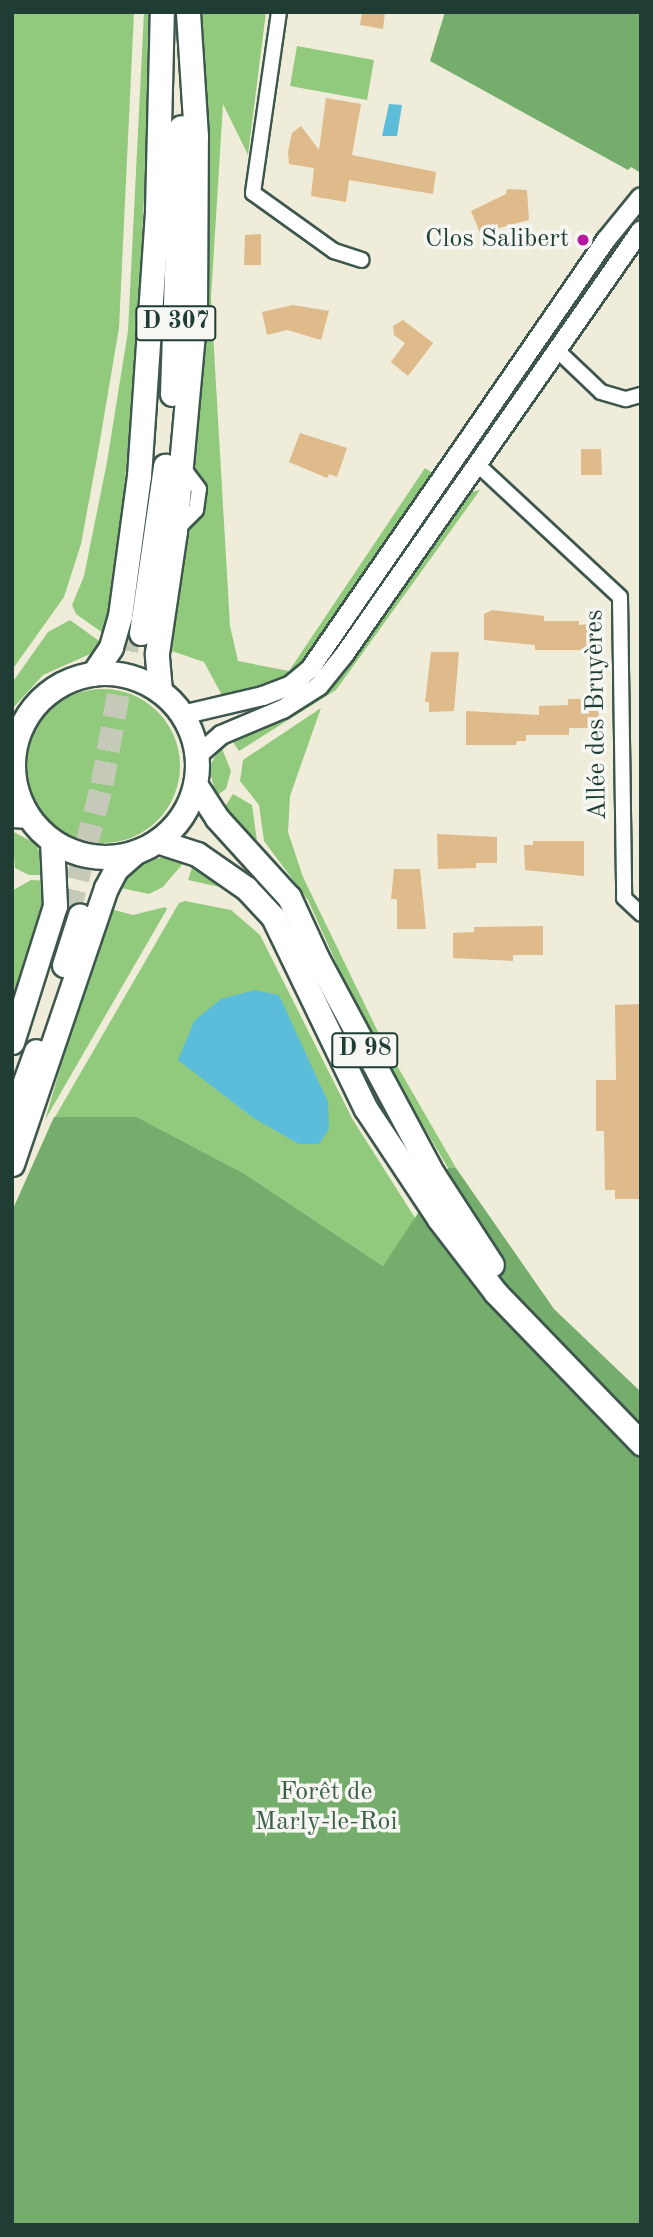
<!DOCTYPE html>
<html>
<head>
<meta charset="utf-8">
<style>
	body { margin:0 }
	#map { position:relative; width:653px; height:2237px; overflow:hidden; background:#efecd9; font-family:"Old Standard TT",serif }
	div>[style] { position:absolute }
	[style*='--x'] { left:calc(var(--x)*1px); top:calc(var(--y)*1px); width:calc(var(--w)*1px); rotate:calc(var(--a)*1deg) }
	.green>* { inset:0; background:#92ca7d }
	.round { border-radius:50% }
	.forest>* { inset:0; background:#75ae6c }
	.water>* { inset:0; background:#5cbddb }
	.building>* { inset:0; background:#dfba8b }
	.primary-tunnel>* { height:23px; margin-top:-11.5px; transform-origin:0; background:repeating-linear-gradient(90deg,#c5c9b8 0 23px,transparent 0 34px) }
	.roads { filter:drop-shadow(2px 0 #3e574d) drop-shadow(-2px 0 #3e574d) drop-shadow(0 2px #3e574d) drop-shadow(0 -2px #3e574d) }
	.minor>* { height:14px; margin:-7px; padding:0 7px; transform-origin:7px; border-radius:7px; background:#fff }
	.tertiary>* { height:18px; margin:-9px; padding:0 9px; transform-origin:9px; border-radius:9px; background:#fff }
	.primary>* { height:23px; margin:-11.5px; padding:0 11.5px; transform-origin:11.5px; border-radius:11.5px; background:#fff }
	.primary>.ring { margin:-11.5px; padding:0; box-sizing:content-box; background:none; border:23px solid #fff; border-radius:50% }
	.dots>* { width:19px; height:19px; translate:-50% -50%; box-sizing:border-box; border:4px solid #f6f6f2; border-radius:50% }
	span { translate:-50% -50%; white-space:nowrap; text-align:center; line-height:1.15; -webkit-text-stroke:7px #f6f6f2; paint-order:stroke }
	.shield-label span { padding:2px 5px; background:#f6f6f2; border:2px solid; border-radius:5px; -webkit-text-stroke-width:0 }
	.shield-label { font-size:24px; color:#1f3d34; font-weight:700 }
	.poi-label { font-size:26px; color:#1f3d34 }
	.right { translate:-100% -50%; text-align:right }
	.street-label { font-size:26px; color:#1f3d34 }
	.park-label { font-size:26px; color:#3c6046 }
	.frame { position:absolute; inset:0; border:14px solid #1f3d34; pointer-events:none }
</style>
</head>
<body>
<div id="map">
	<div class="green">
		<i style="clip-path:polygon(12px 12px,134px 12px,119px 328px,98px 452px,81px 544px,64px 597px,12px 670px)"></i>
		<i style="clip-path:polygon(144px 12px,153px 12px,136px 364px,110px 638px,76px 614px,72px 605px,84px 576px,107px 462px,128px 331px)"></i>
		<i style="clip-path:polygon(201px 12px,266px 12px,248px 155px,223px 104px,211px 298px,230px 626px,238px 661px,289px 671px,425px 468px,434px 474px,304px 663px,289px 675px,223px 697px,204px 662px,166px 649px,170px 616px,178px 603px,193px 441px)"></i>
		<i style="clip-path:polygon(297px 46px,374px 60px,367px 100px,290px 86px)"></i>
		<i style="clip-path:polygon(480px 490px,336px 690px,239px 751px,231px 739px,350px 660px,462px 503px,471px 492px)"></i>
		<i style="clip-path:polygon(70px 620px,102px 643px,99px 650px,43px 675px,12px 709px,12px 683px,48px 632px)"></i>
		<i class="round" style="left:26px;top:689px;width:154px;height:154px"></i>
		<i style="clip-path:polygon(321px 708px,290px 796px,288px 832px,303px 877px,380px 1036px,456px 1168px,448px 1168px,363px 1023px,308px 900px,264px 841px,259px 805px,240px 781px,243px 760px)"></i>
		<i style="clip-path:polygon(221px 746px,231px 771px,226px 789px,216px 796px,209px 767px)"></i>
		<i style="clip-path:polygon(233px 794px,252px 805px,257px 841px,224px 808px)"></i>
		<i style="clip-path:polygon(12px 831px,36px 844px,48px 875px,29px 875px,15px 868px)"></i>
		<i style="clip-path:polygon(170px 856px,185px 861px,163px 887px,149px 894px,112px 886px,141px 862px)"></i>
		<i style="clip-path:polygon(193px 865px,229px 889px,188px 880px)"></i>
		<i style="clip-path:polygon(31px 880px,50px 881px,37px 938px,32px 937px,12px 1004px,12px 891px)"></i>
		<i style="clip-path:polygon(185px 901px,231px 910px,260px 935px,353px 1120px,417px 1221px,383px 1266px,245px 1174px,137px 1117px,55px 1117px,179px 903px)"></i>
		<i style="clip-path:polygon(165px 907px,167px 909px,45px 1120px,107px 908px,133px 915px)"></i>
	</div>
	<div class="forest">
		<i style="clip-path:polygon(445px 12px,641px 12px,641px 173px,631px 167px,628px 170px,430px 61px)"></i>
		<i style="clip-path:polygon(54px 1117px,137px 1117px,245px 1174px,383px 1266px,448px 1168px,456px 1168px,554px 1309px,641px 1392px,641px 2225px,12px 2225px,12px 1211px)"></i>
	</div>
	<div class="water">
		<i style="clip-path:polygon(389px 104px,402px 105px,397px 136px,382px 136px)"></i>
		<i style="clip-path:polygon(255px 990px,279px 995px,328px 1102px,329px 1129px,319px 1144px,299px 1144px,252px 1117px,178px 1060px,194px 1021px,221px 999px)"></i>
	</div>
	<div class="building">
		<i style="clip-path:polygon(362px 12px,385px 12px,383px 29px,360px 25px)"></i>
		<i style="clip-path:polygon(326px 98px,361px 104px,352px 155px,436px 172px,433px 194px,349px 180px,346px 202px,311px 196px,314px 168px,289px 164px,288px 152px,292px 133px,301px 126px,319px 150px)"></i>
		<i style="clip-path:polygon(507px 189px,527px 190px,529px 220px,480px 233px,471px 211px,506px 194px)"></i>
		<i style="clip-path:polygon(261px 234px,261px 265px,244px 265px,245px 235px)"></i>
		<i style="clip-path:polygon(293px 305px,329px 311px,321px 340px,287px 330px,267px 335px,262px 312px)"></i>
		<i style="clip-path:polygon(403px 320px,433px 343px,408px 376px,391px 362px,405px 343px,394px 335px,393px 326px)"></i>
		<i style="clip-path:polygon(300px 433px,347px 448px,337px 477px,329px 474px,327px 478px,289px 462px)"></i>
		<i style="clip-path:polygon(581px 449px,601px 449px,602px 475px,581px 475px)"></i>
		<i style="clip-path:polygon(492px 610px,544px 616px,544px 621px,579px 621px,579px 625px,588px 624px,588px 650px,535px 650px,535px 645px,484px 640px,484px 614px)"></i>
		<i style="clip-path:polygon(431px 652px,459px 652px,454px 711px,429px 712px,429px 702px,425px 702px)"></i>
		<i style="clip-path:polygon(568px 699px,598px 699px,599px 728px,569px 728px,569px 735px,526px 735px,526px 741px,517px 741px,516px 745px,466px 745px,466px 711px,539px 715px,539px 706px,568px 705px)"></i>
		<i style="clip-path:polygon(437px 834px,497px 837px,497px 863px,476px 863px,476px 868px,438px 869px)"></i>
		<i style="clip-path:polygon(533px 841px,584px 841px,584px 876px,525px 870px,524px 845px,533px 845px)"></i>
		<i style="clip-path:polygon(394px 869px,420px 869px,426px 929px,397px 929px,397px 899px,391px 899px)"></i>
		<i style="clip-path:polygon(543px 926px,543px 955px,513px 955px,513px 961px,453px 958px,453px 933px,474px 932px,474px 927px)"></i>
		<i style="clip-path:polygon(641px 1004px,641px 1199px,615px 1199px,615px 1190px,605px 1190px,604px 1131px,596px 1131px,596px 1080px,616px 1080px,615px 1005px)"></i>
	</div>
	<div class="primary-tunnel">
		<i style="--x:69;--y:912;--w:132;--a:-75.5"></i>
		<i style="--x:102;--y:784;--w:157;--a:-79.7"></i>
	</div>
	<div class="roads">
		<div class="minor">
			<i style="--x:279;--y:12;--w:183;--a:98.2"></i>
			<i style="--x:253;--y:193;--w:100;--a:35.6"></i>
			<i style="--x:334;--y:251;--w:29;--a:18"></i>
			<i style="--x:558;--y:351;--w:59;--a:43.6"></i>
			<i style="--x:601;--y:392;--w:26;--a:16"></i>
			<i style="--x:626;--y:399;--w:16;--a:-15"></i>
			<i style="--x:479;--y:466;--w:192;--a:42.9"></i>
			<i style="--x:620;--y:597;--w:301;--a:89.2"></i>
			<i style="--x:624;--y:898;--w:23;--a:43"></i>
			<i style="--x:176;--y:530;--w:28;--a:-45"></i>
			<i style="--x:196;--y:510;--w:21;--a:-82"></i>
			<i style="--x:199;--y:489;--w:30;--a:-127"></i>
			<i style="--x:12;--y:769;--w:1;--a:0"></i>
			<i style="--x:12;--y:820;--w:19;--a:3"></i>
		</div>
		<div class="tertiary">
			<i style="--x:182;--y:715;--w:83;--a:-13.2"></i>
			<i style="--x:263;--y:696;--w:30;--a:-21"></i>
			<i style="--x:291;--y:685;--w:25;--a:-40"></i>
			<i style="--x:310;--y:669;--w:521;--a:-55.4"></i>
			<i style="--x:606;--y:240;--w:55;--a:-50.9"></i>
			<i style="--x:197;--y:756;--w:32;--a:-41"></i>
			<i style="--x:221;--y:735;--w:67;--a:-22.8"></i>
			<i style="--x:283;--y:709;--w:43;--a:-32.6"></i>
			<i style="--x:319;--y:686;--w:40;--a:-51"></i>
			<i style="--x:344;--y:655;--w:518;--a:-55.05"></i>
		</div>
		<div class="primary">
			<i style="--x:172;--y:394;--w:267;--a:-88.1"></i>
			<i style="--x:141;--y:633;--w:169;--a:-81.8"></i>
			<i class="ring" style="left:13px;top:673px;width:161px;height:161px"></i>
			<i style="--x:93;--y:674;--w:32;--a:-56"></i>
			<i style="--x:111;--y:647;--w:32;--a:-74"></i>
			<i style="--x:120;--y:616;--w:141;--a:-82.3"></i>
			<i style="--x:139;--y:476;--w:267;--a:-86.1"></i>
			<i style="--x:157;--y:210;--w:198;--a:-88.6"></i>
			<i style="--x:160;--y:691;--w:38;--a:-95"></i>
			<i style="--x:157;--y:653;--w:123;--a:-81.6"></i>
			<i style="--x:175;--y:531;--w:221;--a:-84.8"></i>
			<i style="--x:195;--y:311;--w:175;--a:-89.7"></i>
			<i style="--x:196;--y:136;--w:124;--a:-93.7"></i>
			<i style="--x:195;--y:784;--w:40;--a:57.1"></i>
			<i style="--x:217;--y:818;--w:107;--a:47.7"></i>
			<i style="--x:289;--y:897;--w:67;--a:65.3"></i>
			<i style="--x:317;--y:958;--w:245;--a:61.8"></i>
			<i style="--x:433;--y:1174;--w:108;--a:57"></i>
			<i style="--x:157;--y:841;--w:42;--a:18"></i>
			<i style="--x:197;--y:854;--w:60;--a:34.8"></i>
			<i style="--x:246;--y:888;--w:40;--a:47"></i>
			<i style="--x:273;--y:917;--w:213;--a:64.2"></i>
			<i style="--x:366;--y:1109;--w:132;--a:56.4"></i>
			<i style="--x:439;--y:1219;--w:93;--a:52.4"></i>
			<i style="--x:496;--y:1293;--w:209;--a:46"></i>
			<i style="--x:64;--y:965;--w:52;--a:-72.3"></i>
			<i style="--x:12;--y:1042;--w:143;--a:-72.5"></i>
			<i style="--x:55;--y:906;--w:65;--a:-92.6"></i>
			<i style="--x:12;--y:1117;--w:70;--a:-70"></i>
			<i style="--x:12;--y:1164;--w:292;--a:-71.2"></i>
			<i style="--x:106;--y:888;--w:21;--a:-62"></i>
			<i style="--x:116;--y:869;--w:23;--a:-41"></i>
		</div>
	</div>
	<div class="dots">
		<i style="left:583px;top:240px;background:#b5179e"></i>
	</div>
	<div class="shield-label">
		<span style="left:176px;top:323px">D 307</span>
		<span style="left:365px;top:1050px">D 98</span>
	</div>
	<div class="poi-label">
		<span class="right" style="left:569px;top:240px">Clos Salibert</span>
	</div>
	<div class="street-label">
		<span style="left:597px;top:715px;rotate:-91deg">Allée des Bruyères</span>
	</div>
	<div class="park-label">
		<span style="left:326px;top:1808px">Forêt de<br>Marly-le-Roi</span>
	</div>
	<div class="frame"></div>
</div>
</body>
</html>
